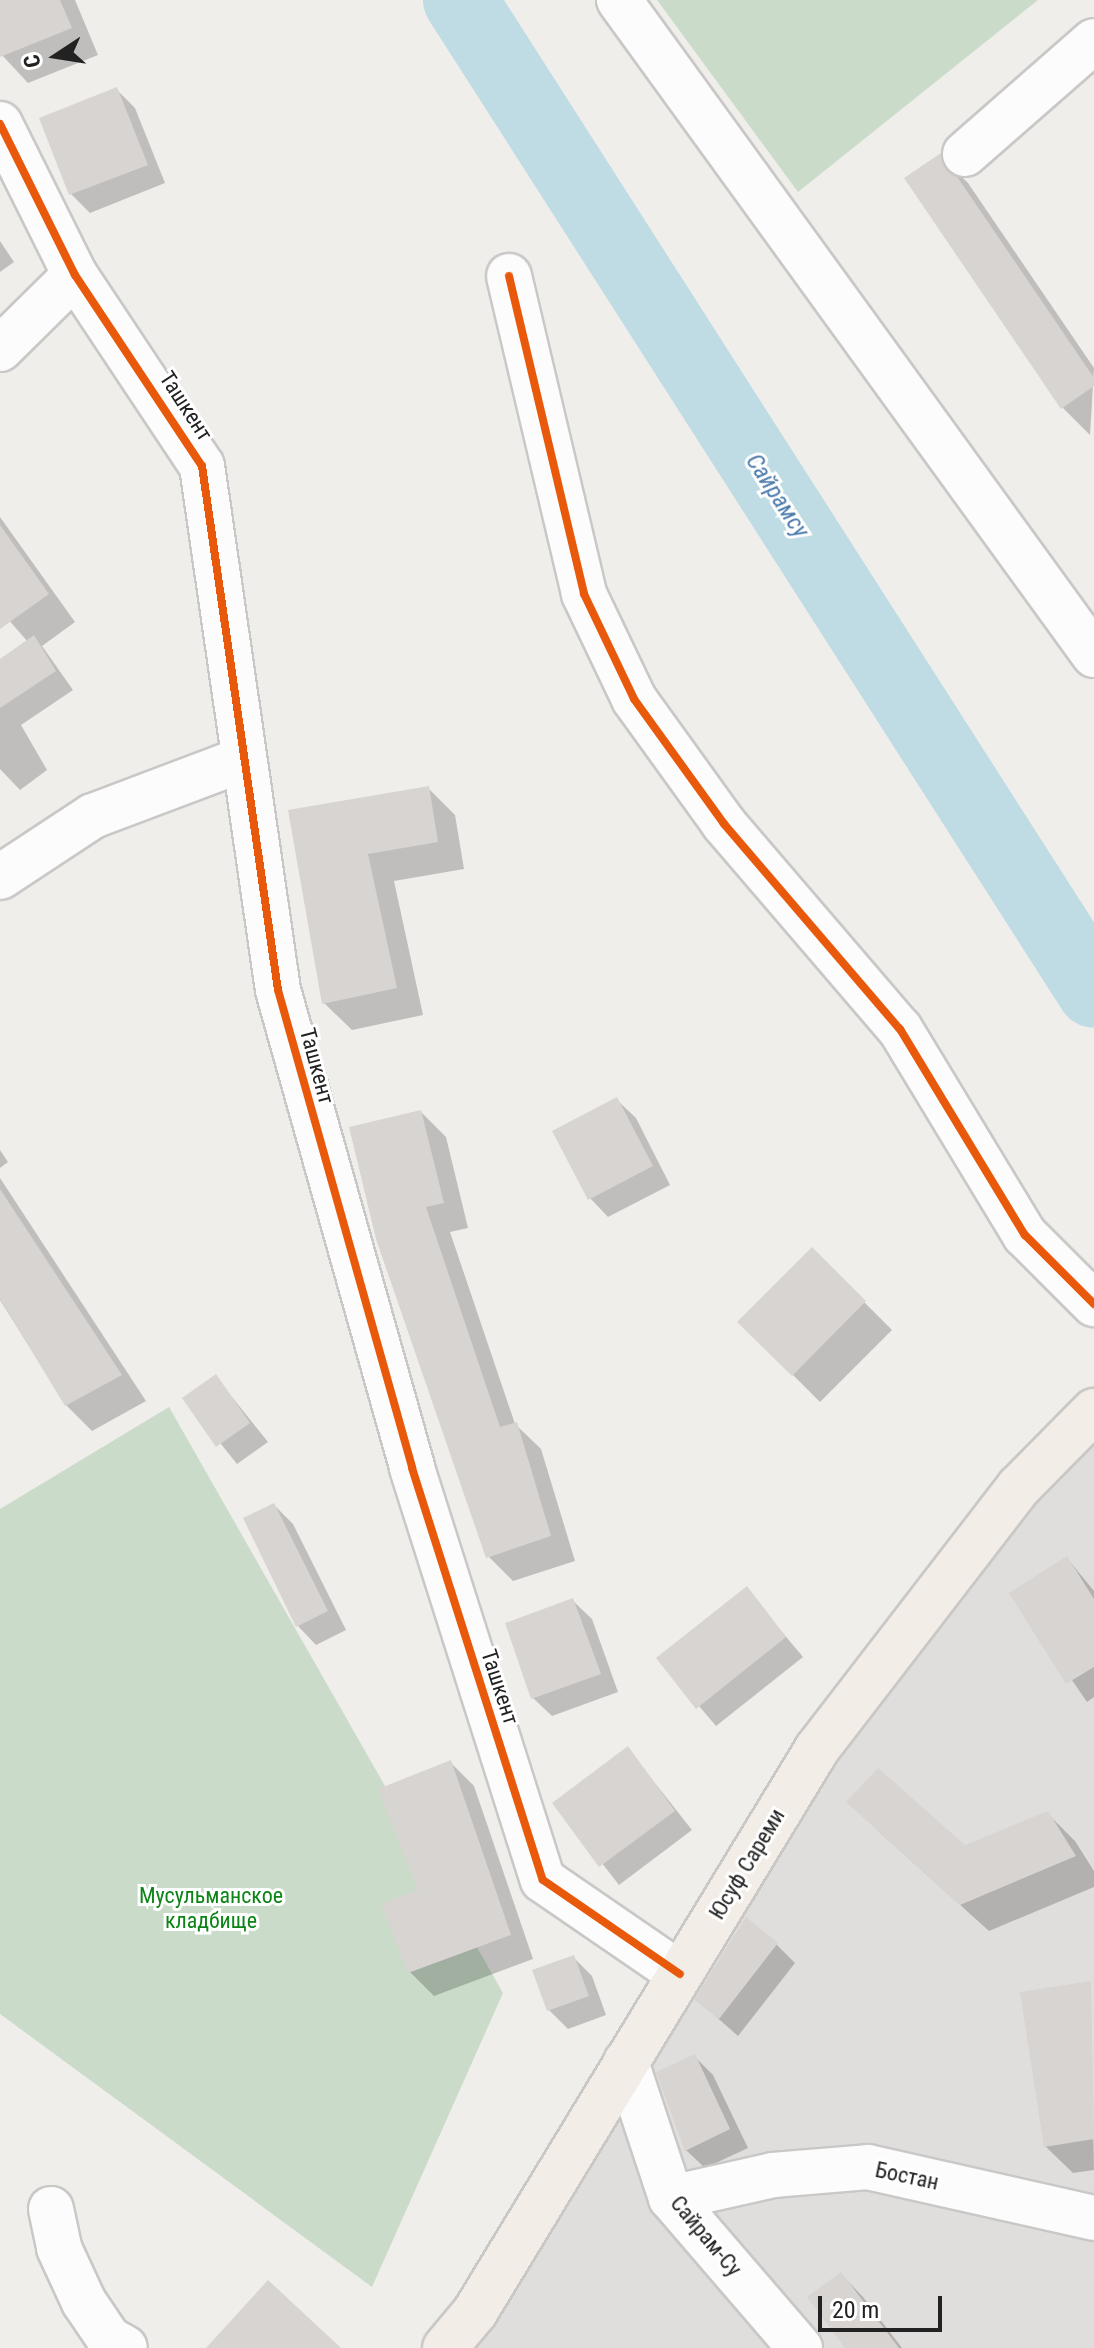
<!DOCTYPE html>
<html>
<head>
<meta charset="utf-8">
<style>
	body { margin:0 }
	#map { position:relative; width:1094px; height:2348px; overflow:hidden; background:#f0eeeb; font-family:"Roboto Condensed",sans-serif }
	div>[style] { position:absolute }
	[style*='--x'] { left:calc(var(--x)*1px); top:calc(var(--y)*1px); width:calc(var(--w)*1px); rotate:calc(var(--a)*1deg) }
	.residential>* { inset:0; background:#dfdedc }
	.cemetery>* { inset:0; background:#cadbca }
	.shadow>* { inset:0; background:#0003 }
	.river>* { height:74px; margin:-37px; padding:0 37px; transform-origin:37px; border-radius:37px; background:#bfdbe3 }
	.building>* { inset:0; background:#d7d4d2 }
	.roads { filter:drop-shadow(2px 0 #c9c8c7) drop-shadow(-2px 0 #c9c8c7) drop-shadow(0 2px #c9c8c7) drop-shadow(0 -2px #c9c8c7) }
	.minor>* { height:44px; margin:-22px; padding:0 22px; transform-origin:22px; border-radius:22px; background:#fdfcfc }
	.major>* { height:44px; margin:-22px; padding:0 22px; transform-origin:22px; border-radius:22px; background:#f3ede7 }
	.cycleway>* { height:8px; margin:-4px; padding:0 4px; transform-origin:4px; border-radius:4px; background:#e8590c }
	span { translate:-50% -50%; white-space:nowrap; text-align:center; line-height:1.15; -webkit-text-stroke:6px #fff; paint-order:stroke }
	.street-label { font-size:22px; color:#222 }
	.park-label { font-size:22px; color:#0c8416 }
	.water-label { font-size:24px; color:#4a7aab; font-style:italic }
	.north { position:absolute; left:16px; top:16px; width:80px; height:80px; -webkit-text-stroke:6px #fff; paint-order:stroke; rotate:258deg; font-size:22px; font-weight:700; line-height:32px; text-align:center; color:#222 }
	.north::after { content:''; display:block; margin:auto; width:28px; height:36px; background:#222; clip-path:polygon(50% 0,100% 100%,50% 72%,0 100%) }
	.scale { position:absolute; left:818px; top:2296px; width:124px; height:36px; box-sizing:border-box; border:4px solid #222; border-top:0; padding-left:10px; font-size:24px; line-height:28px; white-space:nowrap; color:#222; -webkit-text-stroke:6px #fff; paint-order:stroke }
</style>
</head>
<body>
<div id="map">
	<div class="residential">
		<i style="clip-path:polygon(1094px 1444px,1094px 2348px,446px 2348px,977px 1545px)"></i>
	</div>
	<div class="cemetery">
		<i style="clip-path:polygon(657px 0,1038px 0,798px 192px)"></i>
		<i style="clip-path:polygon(169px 1407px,503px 1993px,372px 2287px,0 2014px,0 1509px)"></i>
	</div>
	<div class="shadow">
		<i style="clip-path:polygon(0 0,75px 0,98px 55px,28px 83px,0 53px)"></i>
		<i style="clip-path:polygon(117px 90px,135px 108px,165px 183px,90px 213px,71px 194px)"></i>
		<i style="clip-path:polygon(940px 156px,968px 183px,1094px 368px,1090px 435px,1063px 408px,907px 179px)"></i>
		<i style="clip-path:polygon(0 241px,14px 262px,0 272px)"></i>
		<i style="clip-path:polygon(0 517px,75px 622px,42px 646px,73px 690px,21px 725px,47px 770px,20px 790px,0 769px,0 661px,28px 642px,0 610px)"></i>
		<i style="clip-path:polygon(428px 788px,455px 815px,464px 869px,394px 881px,423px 1015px,352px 1030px,324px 1003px,291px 812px)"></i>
		<i style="clip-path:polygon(617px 1100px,636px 1118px,670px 1185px,608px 1217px,590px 1198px)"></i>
		<i style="clip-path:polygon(421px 1112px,446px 1137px,468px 1228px,450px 1232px,515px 1424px,541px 1449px,575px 1561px,513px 1581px,488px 1556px,351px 1129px)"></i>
		<i style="clip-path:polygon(0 1150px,8px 1162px,0 1168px)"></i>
		<i style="clip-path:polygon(0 1178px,146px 1401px,92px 1431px,66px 1405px,0 1300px)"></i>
		<i style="clip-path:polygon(812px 1250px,892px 1330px,820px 1402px,740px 1322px)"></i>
		<i style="clip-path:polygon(216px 1377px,268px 1442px,237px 1464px,185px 1399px)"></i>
		<i style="clip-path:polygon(274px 1505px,293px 1524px,346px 1630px,316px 1645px,298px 1626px)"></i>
		<i style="clip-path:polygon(1067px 1558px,1094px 1591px,1094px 1697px,1087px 1702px,1012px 1593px)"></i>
		<i style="clip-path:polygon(746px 1589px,803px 1657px,716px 1726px,659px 1659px)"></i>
		<i style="clip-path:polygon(573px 1601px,592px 1619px,618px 1692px,552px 1716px,533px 1698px)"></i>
		<i style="clip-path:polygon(628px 1749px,692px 1830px,619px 1885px,555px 1803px)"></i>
		<i style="clip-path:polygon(450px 1762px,474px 1786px,533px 1959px,434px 1996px,410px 1972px)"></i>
		<i style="clip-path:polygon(1047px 1813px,1075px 1841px,1094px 1871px,1094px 1887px,989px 1931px,876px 1829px,965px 1847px)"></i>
		<i style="clip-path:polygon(776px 1944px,795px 1963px,738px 2036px,696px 1999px)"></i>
		<i style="clip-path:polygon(573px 1957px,592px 1976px,606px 2015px,568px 2029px,549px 2010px,535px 1972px)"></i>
		<i style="clip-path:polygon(1090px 1983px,1094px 2170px,1073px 2173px,1045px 2146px)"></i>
		<i style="clip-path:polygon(694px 2056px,713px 2075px,748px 2148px,705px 2168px,686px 2150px)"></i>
		<i style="clip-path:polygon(841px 2274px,863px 2297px,902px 2348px,852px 2348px)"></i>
	</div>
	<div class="river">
		<i style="--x:460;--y:0;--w:1176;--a:57.39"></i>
	</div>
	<div class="building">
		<i style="clip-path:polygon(0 0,60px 0,72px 28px,0 57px)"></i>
		<i style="clip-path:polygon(117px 87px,148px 165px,69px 195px,39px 118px)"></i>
		<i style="clip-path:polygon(941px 153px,1094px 378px,1094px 386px,1061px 409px,904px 178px)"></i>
		<i style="clip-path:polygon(0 525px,49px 594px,0 629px)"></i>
		<i style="clip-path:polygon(34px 635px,56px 671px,0 708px,0 659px)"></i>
		<i style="clip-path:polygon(429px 786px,438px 842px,368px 854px,397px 988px,322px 1004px,288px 810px)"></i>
		<i style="clip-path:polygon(617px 1097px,653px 1166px,588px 1200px,552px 1131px)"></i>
		<i style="clip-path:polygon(421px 1110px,444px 1203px,426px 1207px,500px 1427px,517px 1422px,551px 1536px,486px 1558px,376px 1239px,349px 1127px)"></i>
		<i style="clip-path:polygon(0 1189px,122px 1375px,65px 1406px,0 1299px)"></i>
		<i style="clip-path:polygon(812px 1247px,866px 1301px,792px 1376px,737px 1322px)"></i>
		<i style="clip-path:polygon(216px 1374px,250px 1423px,216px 1447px,182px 1398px)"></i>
		<i style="clip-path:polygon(274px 1503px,328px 1611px,296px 1627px,243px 1518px)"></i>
		<i style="clip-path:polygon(1067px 1556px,1094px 1599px,1094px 1667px,1066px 1684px,1009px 1593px)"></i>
		<i style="clip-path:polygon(747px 1586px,786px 1637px,696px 1709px,656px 1658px)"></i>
		<i style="clip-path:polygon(573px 1598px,601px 1674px,531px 1699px,505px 1623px)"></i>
		<i style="clip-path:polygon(628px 1746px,675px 1811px,599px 1867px,552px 1803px)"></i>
		<i style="clip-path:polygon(451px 1760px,511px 1935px,408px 1973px,381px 1904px,418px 1890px,378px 1789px)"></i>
		<i style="clip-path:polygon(878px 1768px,965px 1845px,1048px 1811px,1076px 1856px,960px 1905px,846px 1802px)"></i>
		<i style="clip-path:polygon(746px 1917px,778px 1943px,719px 2019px,694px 2000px)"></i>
		<i style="clip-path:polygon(574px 1955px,589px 1996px,547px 2011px,532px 1970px)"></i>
		<i style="clip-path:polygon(1091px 1981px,1094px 2139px,1044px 2147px,1020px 1992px)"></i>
		<i style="clip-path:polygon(695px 2054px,730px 2129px,685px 2151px,656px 2072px)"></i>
		<i style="clip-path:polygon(841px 2272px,899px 2348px,845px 2348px,807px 2297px)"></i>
		<i style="clip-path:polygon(268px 2280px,341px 2348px,206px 2348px)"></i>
	</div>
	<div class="roads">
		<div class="minor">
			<i style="--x:619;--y:0;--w:809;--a:54.05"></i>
			<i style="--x:0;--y:124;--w:169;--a:63.6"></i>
			<i style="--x:75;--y:275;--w:229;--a:56.4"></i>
			<i style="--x:202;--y:466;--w:529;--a:81.75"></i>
			<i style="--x:278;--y:990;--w:496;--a:74.3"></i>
			<i style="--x:412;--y:1468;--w:432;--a:72.4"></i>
			<i style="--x:543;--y:1880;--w:166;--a:34.5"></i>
			<i style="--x:965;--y:154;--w:171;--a:-41.2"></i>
			<i style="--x:509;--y:276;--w:327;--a:76.7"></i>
			<i style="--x:584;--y:594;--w:116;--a:64.5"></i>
			<i style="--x:634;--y:699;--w:154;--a:54.2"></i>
			<i style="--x:724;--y:824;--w:270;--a:49.4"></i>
			<i style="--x:900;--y:1029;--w:241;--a:58.8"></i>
			<i style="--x:1025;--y:1235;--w:98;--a:45"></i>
			<i style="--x:0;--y:349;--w:105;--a:-44.6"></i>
			<i style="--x:0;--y:877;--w:111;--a:-33.3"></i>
			<i style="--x:93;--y:816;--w:161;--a:-20.7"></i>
			<i style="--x:626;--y:2062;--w:143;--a:71.7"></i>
			<i style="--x:671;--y:2198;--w:198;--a:49.3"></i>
			<i style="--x:671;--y:2198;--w:105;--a:-12.7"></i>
			<i style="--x:773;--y:2175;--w:95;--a:-4.8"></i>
			<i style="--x:868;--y:2167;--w:232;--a:12.7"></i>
			<i style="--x:51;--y:2209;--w:40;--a:78"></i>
			<i style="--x:59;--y:2248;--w:60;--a:65.2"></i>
			<i style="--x:84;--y:2302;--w:45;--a:56"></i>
			<i style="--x:109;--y:2339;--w:18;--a:29"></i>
		</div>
		<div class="major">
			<i style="--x:445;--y:2348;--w:47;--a:-50.2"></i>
			<i style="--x:475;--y:2312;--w:659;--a:-58.72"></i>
			<i style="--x:817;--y:1749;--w:331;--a:-52.4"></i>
			<i style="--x:1019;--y:1487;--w:107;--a:-45.4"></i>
		</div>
	</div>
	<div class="cycleway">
		<i style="--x:0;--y:124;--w:169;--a:63.6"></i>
		<i style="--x:75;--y:275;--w:229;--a:56.4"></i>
		<i style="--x:202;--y:466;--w:529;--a:81.75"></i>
		<i style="--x:278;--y:990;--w:496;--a:74.3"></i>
		<i style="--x:412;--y:1468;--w:432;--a:72.4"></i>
		<i style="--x:543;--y:1880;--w:166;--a:34.5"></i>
		<i style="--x:509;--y:276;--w:327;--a:76.7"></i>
		<i style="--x:584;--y:594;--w:116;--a:64.5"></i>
		<i style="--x:634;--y:699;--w:154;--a:54.2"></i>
		<i style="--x:724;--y:824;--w:270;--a:49.4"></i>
		<i style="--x:900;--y:1029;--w:241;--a:58.8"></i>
		<i style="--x:1025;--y:1235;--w:98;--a:45"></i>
	</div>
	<div class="street-label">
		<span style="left:186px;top:406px;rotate:57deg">Ташкент</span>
		<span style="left:317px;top:1066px;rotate:75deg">Ташкент</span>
		<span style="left:500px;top:1687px;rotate:72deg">Ташкент</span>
		<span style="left:747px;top:1864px;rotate:-59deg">Юсуф Сареми</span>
		<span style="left:907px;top:2176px;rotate:12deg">Бостан</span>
		<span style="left:706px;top:2236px;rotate:50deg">Сайрам-Су</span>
	</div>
	<div class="park-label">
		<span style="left:211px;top:1908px">Мусульманское<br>кладбище</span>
	</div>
	<div class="water-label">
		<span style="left:777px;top:496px;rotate:57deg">Сайрамсу</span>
	</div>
	<div class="north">С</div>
	<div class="scale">20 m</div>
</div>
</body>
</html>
